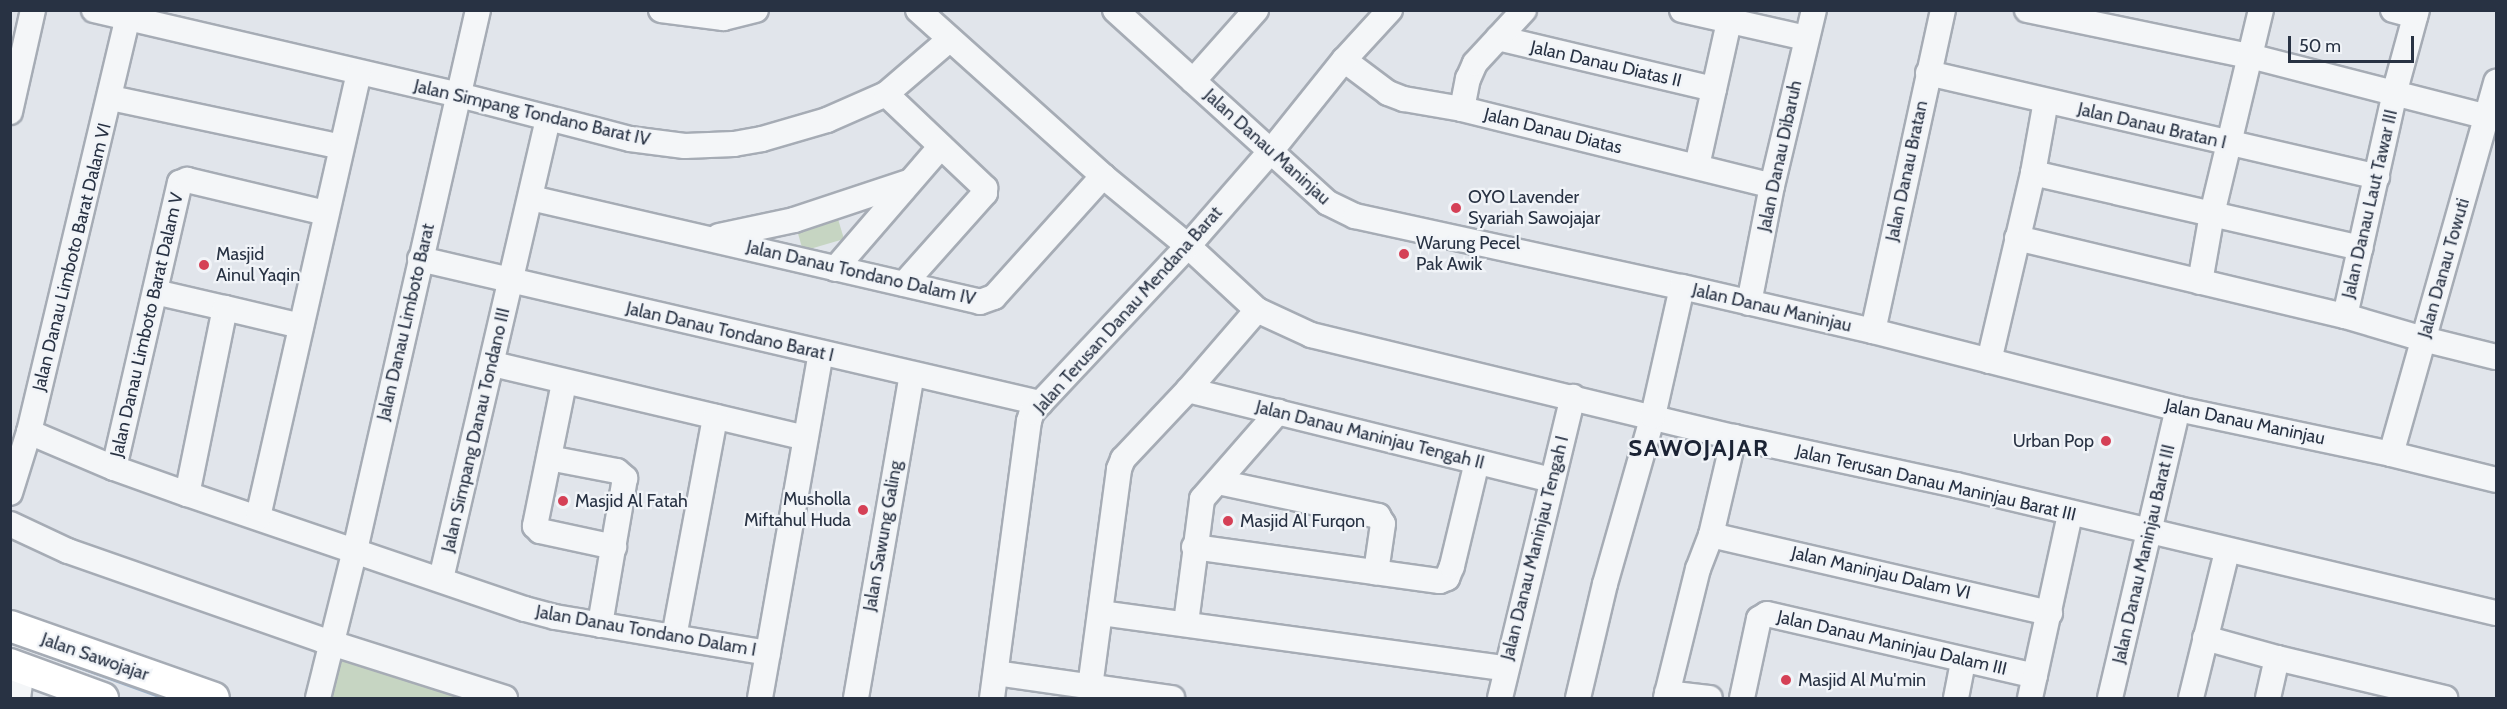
<!DOCTYPE html>
<html>
<head>
<meta charset="utf-8">
<style>
	body { margin:0 }
	#map { position:relative; width:2507px; height:709px; overflow:hidden; background:#e1e5eb; font-family:Cabin,sans-serif }
	div>[style] { position:absolute }
	[style*='--x'] { left:calc(var(--x)*1px); top:calc(var(--y)*1px); width:calc(var(--w)*1px); rotate:calc(var(--a)*1deg) }
	.green>* { inset:0; background:#c6d5c2 }
	.stream>* { height:5px; margin:-2.5px; padding:0 2.5px; transform-origin:2.5px; border-radius:2.5px; background:#9ab2cc }
	.roads { filter:drop-shadow(2px 0 #a6acb5) drop-shadow(-2px 0 #a6acb5) drop-shadow(0 2px #a6acb5) drop-shadow(0 -2px #a6acb5) }
	.minor>* { height:24px; margin:-12px; padding:0 12px; transform-origin:12px; border-radius:12px; background:#f4f6f8 }
	.major>* { height:30px; margin:-15px; padding:0 15px; transform-origin:15px; border-radius:15px; background:#fff }
	.dots>* { width:16px; height:16px; translate:-50% -50%; box-sizing:border-box; border:3px solid #f1f4f8; border-radius:50% }
	span { translate:-50% -50%; white-space:nowrap; text-align:center; line-height:1.15; -webkit-text-stroke:4.5px #f1f4f8; paint-order:stroke }
	.street-label { font-size:18px; color:#283243 }
	.poi-label { font-size:18px; color:#283243 }
	.left { translate:0 -50%; text-align:left }
	.right { translate:-100% -50%; text-align:right }
	.district-label { font-size:24px; color:#1b2334; font-weight:700; letter-spacing:1.5px }
	.frame { position:absolute; inset:0; border:12px solid #283243; pointer-events:none }
	.scale { position:absolute; left:2288px; top:36px; width:126px; height:27px; box-sizing:border-box; border:3px solid #283243; border-top:0; padding-left:8px; font-size:18px; line-height:21px; white-space:nowrap; color:#283243; -webkit-text-stroke:4px #f1f4f8; paint-order:stroke }
</style>
</head>
<body>
<div id="map">
	<div class="green">
		<i style="clip-path:polygon(838px 219px,844px 239px,803px 251px,797px 230px)"></i>
		<i style="clip-path:polygon(343px 658px,459px 698px,328px 698px,338px 660px)"></i>
	</div>
	<div class="stream">
		<i style="--x:18;--y:644;--w:158;--a:19.9"></i>
	</div>
	<div class="roads">
		<div class="minor">
			<i style="--x:94;--y:10;--w:375;--a:13.1"></i>
			<i style="--x:459;--y:95;--w:177;--a:14.4"></i>
			<i style="--x:630;--y:139;--w:55;--a:7.3"></i>
			<i style="--x:685;--y:146;--w:49;--a:-2.3"></i>
			<i style="--x:734;--y:144;--w:28;--a:-10"></i>
			<i style="--x:762;--y:139;--w:68;--a:-16.3"></i>
			<i style="--x:827;--y:120;--w:64;--a:-23.8"></i>
			<i style="--x:886;--y:94;--w:83;--a:-40.6"></i>
			<i style="--x:661;--y:10;--w:63;--a:7.4"></i>
			<i style="--x:723;--y:18;--w:34;--a:-14"></i>
			<i style="--x:918;--y:10;--w:249;--a:41.9"></i>
			<i style="--x:1103;--y:176;--w:110;--a:39.5"></i>
			<i style="--x:1188;--y:246;--w:94;--a:42.8"></i>
			<i style="--x:1257;--y:310;--w:60;--a:24.8"></i>
			<i style="--x:1311;--y:335;--w:435;--a:13.6"></i>
			<i style="--x:1734;--y:437;--w:227;--a:12.2"></i>
			<i style="--x:1956;--y:485;--w:555;--a:13.34"></i>
			<i style="--x:1115;--y:10;--w:287;--a:42.2"></i>
			<i style="--x:1328;--y:203;--w:30;--a:26"></i>
			<i style="--x:1355;--y:216;--w:335;--a:12.3"></i>
			<i style="--x:1682;--y:287;--w:196;--a:13"></i>
			<i style="--x:1873;--y:331;--w:315;--a:14.3"></i>
			<i style="--x:2178;--y:409;--w:218;--a:11.9"></i>
			<i style="--x:2391;--y:454;--w:108;--a:13.9"></i>
			<i style="--x:1682;--y:10;--w:127;--a:12.7"></i>
			<i style="--x:2027;--y:10;--w:228;--a:11.7"></i>
			<i style="--x:2250;--y:56;--w:254;--a:14.4"></i>
			<i style="--x:2393;--y:10;--w:23;--a:15"></i>
			<i style="--x:1498;--y:38;--w:222;--a:13.3"></i>
			<i style="--x:1344;--y:60;--w:55;--a:36.9"></i>
			<i style="--x:1388;--y:93;--w:17;--a:21"></i>
			<i style="--x:1404;--y:99;--w:59;--a:9.8"></i>
			<i style="--x:1462;--y:109;--w:319;--a:13.9"></i>
			<i style="--x:1928;--y:73;--w:461;--a:13"></i>
			<i style="--x:1193;--y:81;--w:95;--a:-48.4"></i>
			<i style="--x:886;--y:94;--w:137;--a:43.5"></i>
			<i style="--x:985;--y:188;--w:5;--a:90"></i>
			<i style="--x:985;--y:193;--w:122;--a:131.7"></i>
			<i style="--x:111;--y:98;--w:235;--a:12"></i>
			<i style="--x:1462;--y:109;--w:31;--a:-79"></i>
			<i style="--x:1468;--y:79;--w:17;--a:-66"></i>
			<i style="--x:1475;--y:63;--w:72;--a:-47.2"></i>
			<i style="--x:10;--y:112;--w:105;--a:-77.3"></i>
			<i style="--x:1697;--y:166;--w:148;--a:-77.5"></i>
			<i style="--x:2033;--y:173;--w:336;--a:12.9"></i>
			<i style="--x:531;--y:198;--w:461;--a:13"></i>
			<i style="--x:980;--y:302;--w:15;--a:-20"></i>
			<i style="--x:994;--y:297;--w:163;--a:-48"></i>
			<i style="--x:719;--y:236;--w:77;--a:-12"></i>
			<i style="--x:794;--y:220;--w:120;--a:-18.4"></i>
			<i style="--x:2017;--y:238;--w:337;--a:13.4"></i>
			<i style="--x:2345;--y:316;--w:81;--a:16.4"></i>
			<i style="--x:2423;--y:339;--w:75;--a:13.9"></i>
			<i style="--x:420;--y:259;--w:637;--a:13.08"></i>
			<i style="--x:835;--y:269;--w:162;--a:-49.2"></i>
			<i style="--x:2200;--y:282;--w:69;--a:-80"></i>
			<i style="--x:2212;--y:214;--w:210;--a:-76.5"></i>
			<i style="--x:155;--y:292;--w:72;--a:12.9"></i>
			<i style="--x:225;--y:308;--w:190;--a:101.5"></i>
			<i style="--x:1749;--y:303;--w:119;--a:-78.9"></i>
			<i style="--x:1772;--y:186;--w:181;--a:-76.6"></i>
			<i style="--x:225;--y:308;--w:78;--a:13.3"></i>
			<i style="--x:2345;--y:316;--w:239;--a:-77.4"></i>
			<i style="--x:2397;--y:83;--w:76;--a:-74.7"></i>
			<i style="--x:1873;--y:331;--w:329;--a:-77.7"></i>
			<i style="--x:1989;--y:361;--w:193;--a:-76.8"></i>
			<i style="--x:2033;--y:173;--w:73;--a:-79.8"></i>
			<i style="--x:493;--y:364;--w:321;--a:13.3"></i>
			<i style="--x:564;--y:383;--w:146;--a:101.5"></i>
			<i style="--x:535;--y:526;--w:7;--a:45"></i>
			<i style="--x:540;--y:531;--w:76;--a:12.2"></i>
			<i style="--x:1188;--y:390;--w:375;--a:13.9"></i>
			<i style="--x:29;--y:432;--w:92;--a:23"></i>
			<i style="--x:114;--y:468;--w:77;--a:19.6"></i>
			<i style="--x:187;--y:494;--w:357;--a:18.8"></i>
			<i style="--x:525;--y:609;--w:31;--a:15"></i>
			<i style="--x:555;--y:617;--w:216;--a:9.6"></i>
			<i style="--x:2391;--y:454;--w:387;--a:-74.2"></i>
			<i style="--x:549;--y:458;--w:69;--a:10.8"></i>
			<i style="--x:617;--y:471;--w:11;--a:41"></i>
			<i style="--x:625;--y:478;--w:149;--a:99.7"></i>
			<i style="--x:114;--y:468;--w:293;--a:-77"></i>
			<i style="--x:180;--y:183;--w:8;--a:-23"></i>
			<i style="--x:187;--y:180;--w:143;--a:13.4"></i>
			<i style="--x:1218;--y:482;--w:164;--a:12"></i>
			<i style="--x:1378;--y:516;--w:9;--a:58"></i>
			<i style="--x:1383;--y:524;--w:49;--a:98.3"></i>
			<i style="--x:10;--y:493;--w:64;--a:-72.7"></i>
			<i style="--x:29;--y:432;--w:423;--a:-76.6"></i>
			<i style="--x:258;--y:517;--w:455;--a:-77.2"></i>
			<i style="--x:10;--y:524;--w:64;--a:25"></i>
			<i style="--x:68;--y:551;--w:269;--a:19.3"></i>
			<i style="--x:322;--y:640;--w:192;--a:17.6"></i>
			<i style="--x:1711;--y:535;--w:348;--a:13"></i>
			<i style="--x:1194;--y:547;--w:248;--a:7.9"></i>
			<i style="--x:1440;--y:581;--w:8;--a:-23"></i>
			<i style="--x:1447;--y:578;--w:13;--a:-67"></i>
			<i style="--x:1452;--y:566;--w:107;--a:-76.5"></i>
			<i style="--x:441;--y:579;--w:473;--a:-76.9"></i>
			<i style="--x:1101;--y:613;--w:408;--a:7.8"></i>
			<i style="--x:1186;--y:623;--w:125;--a:-82.6"></i>
			<i style="--x:1202;--y:499;--w:116;--a:-48.9"></i>
			<i style="--x:674;--y:637;--w:224;--a:-79.4"></i>
			<i style="--x:2205;--y:638;--w:75;--a:15.5"></i>
			<i style="--x:2277;--y:658;--w:173;--a:13.4"></i>
			<i style="--x:996;--y:673;--w:178;--a:8.1"></i>
			<i style="--x:1090;--y:687;--w:220;--a:-82.4"></i>
			<i style="--x:1119;--y:469;--w:11;--a:-68"></i>
			<i style="--x:1123;--y:459;--w:95;--a:-46.7"></i>
			<i style="--x:1188;--y:390;--w:106;--a:-49.2"></i>
			<i style="--x:1667;--y:693;--w:43;--a:6.6"></i>
			<i style="--x:18;--y:698;--w:29;--a:-82"></i>
			<i style="--x:318;--y:698;--w:153;--a:-76"></i>
			<i style="--x:355;--y:550;--w:554;--a:-77.17"></i>
			<i style="--x:760;--y:698;--w:350;--a:-80"></i>
			<i style="--x:856;--y:698;--w:328;--a:-80.2"></i>
			<i style="--x:992;--y:698;--w:279;--a:-82.4"></i>
			<i style="--x:1029;--y:421;--w:9;--a:-72"></i>
			<i style="--x:1032;--y:412;--w:228;--a:-46.8"></i>
			<i style="--x:1188;--y:246;--w:126;--a:-48.9"></i>
			<i style="--x:1271;--y:151;--w:117;--a:-51.3"></i>
			<i style="--x:1344;--y:60;--w:68;--a:-47.4"></i>
			<i style="--x:1500;--y:698;--w:310;--a:-76.4"></i>
			<i style="--x:1578;--y:698;--w:117;--a:-76.7"></i>
			<i style="--x:1605;--y:584;--w:175;--a:-74.1"></i>
			<i style="--x:1653;--y:416;--w:132;--a:-77.3"></i>
			<i style="--x:1666;--y:698;--w:133;--a:-76.1"></i>
			<i style="--x:1698;--y:569;--w:36;--a:-69"></i>
			<i style="--x:1711;--y:535;--w:101;--a:-76.8"></i>
			<i style="--x:1742;--y:698;--w:81;--a:-77.9"></i>
			<i style="--x:1759;--y:619;--w:9;--a:-32"></i>
			<i style="--x:1767;--y:614;--w:275;--a:13"></i>
			<i style="--x:1956;--y:698;--w:38;--a:-79"></i>
			<i style="--x:2030;--y:698;--w:188;--a:-77.7"></i>
			<i style="--x:2110;--y:698;--w:297;--a:-76.8"></i>
			<i style="--x:2191;--y:698;--w:151;--a:-76.2"></i>
			<i style="--x:2268;--y:698;--w:41;--a:-77.3"></i>
		</div>
		<div class="major">
			<i style="--x:10;--y:626;--w:216;--a:19.4"></i>
			<i style="--x:10;--y:664;--w:99;--a:20.1"></i>
		</div>
	</div>
	<div class="dots">
		<i style="left:1456px;top:208px;background:#d54056"></i>
		<i style="left:1404px;top:254px;background:#d54056"></i>
		<i style="left:204px;top:265px;background:#d54056"></i>
		<i style="left:2106px;top:441px;background:#d54056"></i>
		<i style="left:563px;top:501px;background:#d54056"></i>
		<i style="left:863px;top:510px;background:#d54056"></i>
		<i style="left:1228px;top:521px;background:#d54056"></i>
		<i style="left:1786px;top:680px;background:#d54056"></i>
	</div>
	<div class="street-label">
		<span style="left:1606px;top:64px;rotate:13deg">Jalan Danau Diatas II</span>
		<span style="left:532px;top:113px;rotate:13deg">Jalan Simpang Tondano Barat IV</span>
		<span style="left:2152px;top:126px;rotate:13deg">Jalan Danau Bratan I</span>
		<span style="left:1553px;top:131px;rotate:14deg">Jalan Danau Diatas</span>
		<span style="left:1267px;top:147px;rotate:42deg">Jalan Danau Maninjau</span>
		<span style="left:1780px;top:156px;rotate:-78deg">Jalan Danau Dibaruh</span>
		<span style="left:1907px;top:171px;rotate:-78deg">Jalan Danau Bratan</span>
		<span style="left:2370px;top:204px;rotate:-77deg">Jalan Danau Laut Tawar III</span>
		<span style="left:72px;top:257px;rotate:-76deg">Jalan Danau Limboto Barat Dalam VI</span>
		<span style="left:2444px;top:268px;rotate:-74deg">Jalan Danau Towuti</span>
		<span style="left:861px;top:273px;rotate:13deg">Jalan Danau Tondano Dalam IV</span>
		<span style="left:1772px;top:308px;rotate:13deg">Jalan Danau Maninjau</span>
		<span style="left:1128px;top:310px;rotate:-48deg">Jalan Terusan Danau Mendana Barat</span>
		<span style="left:406px;top:322px;rotate:-77deg">Jalan Danau Limboto Barat</span>
		<span style="left:147px;top:325px;rotate:-77deg">Jalan Danau Limboto Barat Dalam V</span>
		<span style="left:730px;top:332px;rotate:13deg">Jalan Danau Tondano Barat I</span>
		<span style="left:2245px;top:422px;rotate:12deg">Jalan Danau Maninjau</span>
		<span style="left:476px;top:430px;rotate:-77deg">Jalan Simpang Danau Tondano III</span>
		<span style="left:1370px;top:435px;rotate:14deg">Jalan Danau Maninjau Tengah II</span>
		<span style="left:1936px;top:483px;rotate:13deg">Jalan Terusan Danau Maninjau Barat III</span>
		<span style="left:883px;top:536px;rotate:-80deg">Jalan Sawung Galing</span>
		<span style="left:1535px;top:548px;rotate:-76deg">Jalan Danau Maninjau Tengah I</span>
		<span style="left:2144px;top:554px;rotate:-77deg">Jalan Danau Maninjau Barat III</span>
		<span style="left:1881px;top:573px;rotate:13deg">Jalan Maninjau Dalam VI</span>
		<span style="left:646px;top:631px;rotate:10deg">Jalan Danau Tondano Dalam I</span>
		<span style="left:1892px;top:643px;rotate:13deg">Jalan Danau Maninjau Dalam III</span>
		<span style="left:95px;top:657px;rotate:19deg">Jalan Sawojajar</span>
	</div>
	<div class="poi-label">
		<span class="left" style="left:1468px;top:208px">OYO Lavender<br>Syariah Sawojajar</span>
		<span class="left" style="left:1416px;top:254px">Warung Pecel<br>Pak Awik</span>
		<span class="left" style="left:216px;top:265px">Masjid<br>Ainul Yaqin</span>
		<span class="right" style="left:2094px;top:441px">Urban Pop</span>
		<span class="right" style="left:851px;top:510px">Musholla<br>Miftahul Huda</span>
		<span class="left" style="left:575px;top:501px">Masjid Al Fatah</span>
		<span class="left" style="left:1240px;top:521px">Masjid Al Furqon</span>
		<span class="left" style="left:1798px;top:680px">Masjid Al Mu'min</span>
	</div>
	<div class="district-label">
		<span style="left:1699px;top:448px">SAWOJAJAR</span>
	</div>
	<div class="frame"></div>
	<div class="scale">50 m</div>
</div>
</body>
</html>
